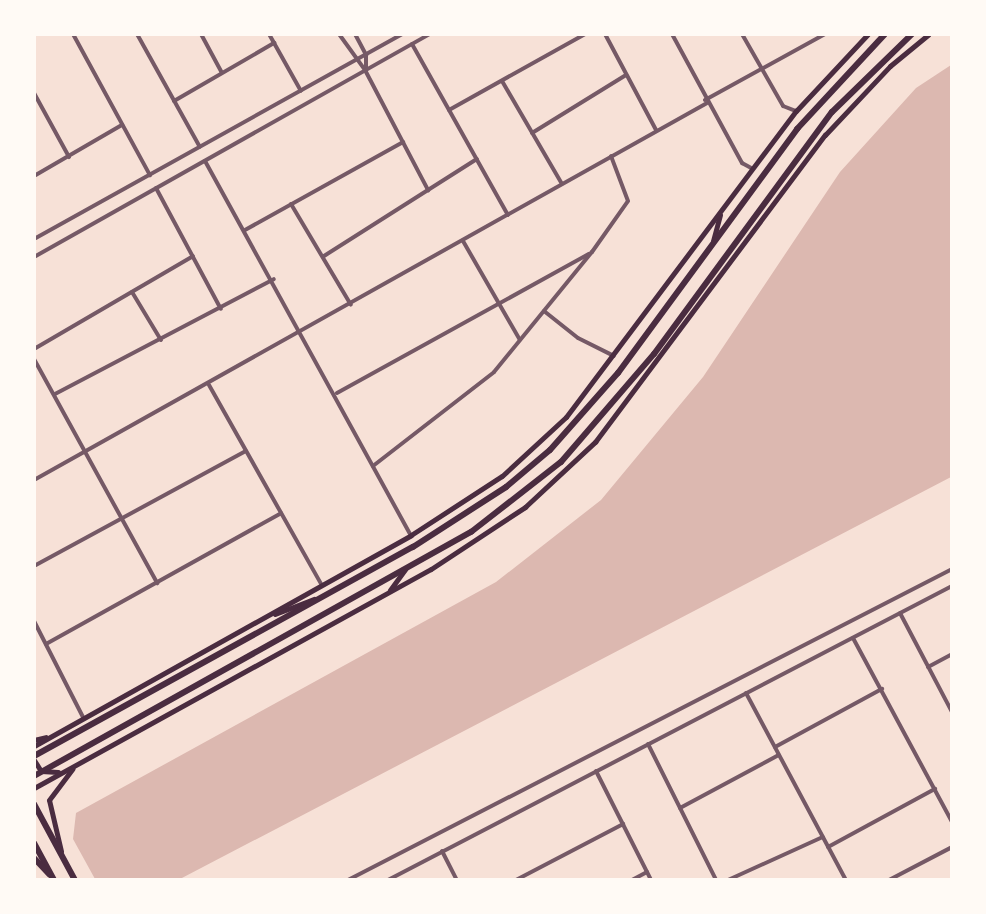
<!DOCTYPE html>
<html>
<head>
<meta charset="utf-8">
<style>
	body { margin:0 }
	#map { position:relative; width:986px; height:914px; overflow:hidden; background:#f7e1d7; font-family:"IBM Plex Sans",sans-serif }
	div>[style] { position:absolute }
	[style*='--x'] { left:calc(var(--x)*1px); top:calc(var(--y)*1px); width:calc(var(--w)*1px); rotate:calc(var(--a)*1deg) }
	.water>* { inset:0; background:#dcb8b0 }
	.minor>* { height:4px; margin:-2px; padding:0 2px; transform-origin:2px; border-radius:2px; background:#755966 }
	.secondary>* { height:5px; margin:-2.5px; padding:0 2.5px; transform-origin:2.5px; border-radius:2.5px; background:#4a2c40 }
	.primary>* { height:6px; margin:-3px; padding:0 3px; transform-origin:3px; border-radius:3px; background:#4a2c40 }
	span { translate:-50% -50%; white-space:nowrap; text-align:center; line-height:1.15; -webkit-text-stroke:5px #fffaf5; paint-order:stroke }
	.frame { position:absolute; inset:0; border:36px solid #fffaf5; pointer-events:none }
</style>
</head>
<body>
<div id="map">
	<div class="water">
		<i style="clip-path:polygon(951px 65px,951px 477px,180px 879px,95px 879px,73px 839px,76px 813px,496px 582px,601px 500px,703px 377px,840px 172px,916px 88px)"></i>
	</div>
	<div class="minor">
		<i style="--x:73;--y:34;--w:161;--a:61.4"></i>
		<i style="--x:137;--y:34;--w:129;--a:60.9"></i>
		<i style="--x:201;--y:34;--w:44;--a:61.7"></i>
		<i style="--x:269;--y:34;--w:65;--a:60.7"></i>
		<i style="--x:339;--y:34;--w:44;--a:54.2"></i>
		<i style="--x:365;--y:70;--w:136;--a:62.3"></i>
		<i style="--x:355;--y:34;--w:24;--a:62"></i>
		<i style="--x:366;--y:55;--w:14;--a:90"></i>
		<i style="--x:605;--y:34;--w:109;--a:62"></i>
		<i style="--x:672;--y:34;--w:147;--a:61.5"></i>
		<i style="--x:742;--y:163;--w:10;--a:29"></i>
		<i style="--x:742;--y:34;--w:83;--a:60.3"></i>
		<i style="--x:783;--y:106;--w:14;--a:21"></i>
		<i style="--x:412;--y:44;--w:196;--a:60.7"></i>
		<i style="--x:502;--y:81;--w:119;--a:59.8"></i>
		<i style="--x:34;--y:93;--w:73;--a:61.3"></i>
		<i style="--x:705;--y:100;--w:137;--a:-28.8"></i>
		<i style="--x:174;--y:101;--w:116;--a:-30.1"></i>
		<i style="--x:449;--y:110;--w:156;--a:-29.2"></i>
		<i style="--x:532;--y:133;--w:110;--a:-31.7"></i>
		<i style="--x:205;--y:161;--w:427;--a:61.2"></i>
		<i style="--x:34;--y:176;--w:102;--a:-30.1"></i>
		<i style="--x:156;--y:188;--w:137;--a:61.8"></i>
		<i style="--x:291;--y:204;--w:117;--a:59.3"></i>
		<i style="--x:245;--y:230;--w:181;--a:-29.1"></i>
		<i style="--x:34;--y:239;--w:421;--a:-29.1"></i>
		<i style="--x:463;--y:241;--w:114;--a:60.1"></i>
		<i style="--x:324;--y:256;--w:181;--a:-32.4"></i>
		<i style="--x:34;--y:257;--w:454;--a:-29.4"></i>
		<i style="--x:132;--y:292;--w:56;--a:58.9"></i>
		<i style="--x:544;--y:311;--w:43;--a:38.5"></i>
		<i style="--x:578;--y:338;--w:40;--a:26.6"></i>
		<i style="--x:34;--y:349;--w:184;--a:-30.3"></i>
		<i style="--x:34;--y:359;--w:256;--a:61.2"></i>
		<i style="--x:209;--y:385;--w:228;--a:60.6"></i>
		<i style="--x:337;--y:393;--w:288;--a:-28.9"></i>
		<i style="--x:55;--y:394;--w:247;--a:-27.7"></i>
		<i style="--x:373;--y:466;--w:153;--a:-37.8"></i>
		<i style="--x:494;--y:372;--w:155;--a:-50.8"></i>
		<i style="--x:592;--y:252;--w:62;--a:-54.8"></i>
		<i style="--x:628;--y:201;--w:48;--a:-110.7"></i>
		<i style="--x:34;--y:480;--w:771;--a:-29.26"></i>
		<i style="--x:34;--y:566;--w:241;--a:-28.5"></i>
		<i style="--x:900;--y:613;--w:112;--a:62.3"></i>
		<i style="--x:34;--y:621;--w:110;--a:63"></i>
		<i style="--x:853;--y:638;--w:209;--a:61.7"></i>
		<i style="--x:46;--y:644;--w:269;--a:-29.1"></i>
		<i style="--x:928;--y:667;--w:27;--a:-28"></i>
		<i style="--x:746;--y:693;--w:212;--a:61.9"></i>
		<i style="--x:648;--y:744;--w:152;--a:63.4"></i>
		<i style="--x:775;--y:747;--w:122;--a:-28.5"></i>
		<i style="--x:596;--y:771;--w:122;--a:63.2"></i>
		<i style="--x:680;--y:808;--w:112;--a:-28.2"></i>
		<i style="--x:828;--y:847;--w:122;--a:-28.5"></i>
		<i style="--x:442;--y:851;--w:33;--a:63"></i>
		<i style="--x:348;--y:880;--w:679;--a:-27.24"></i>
		<i style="--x:388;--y:880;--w:636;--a:-27.53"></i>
		<i style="--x:516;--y:880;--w:121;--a:-27.6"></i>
		<i style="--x:632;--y:880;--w:17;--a:-28"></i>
		<i style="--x:728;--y:880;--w:104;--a:-24.4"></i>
		<i style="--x:889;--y:880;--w:71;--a:-27.6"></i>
	</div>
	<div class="secondary">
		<i style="--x:713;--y:241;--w:27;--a:-75"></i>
		<i style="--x:390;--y:590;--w:26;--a:-54"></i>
		<i style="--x:275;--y:614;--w:42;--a:-21"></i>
		<i style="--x:34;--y:740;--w:12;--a:-14"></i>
		<i style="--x:34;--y:746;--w:432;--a:-29.2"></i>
		<i style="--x:411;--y:535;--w:108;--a:-33"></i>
		<i style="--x:502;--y:476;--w:87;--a:-42.7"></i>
		<i style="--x:566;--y:417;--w:383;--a:-53.1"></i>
		<i style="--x:796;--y:111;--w:105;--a:-46.9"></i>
		<i style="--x:34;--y:760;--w:13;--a:58"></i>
		<i style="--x:41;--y:771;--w:17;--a:3"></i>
		<i style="--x:34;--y:788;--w:453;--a:-28.9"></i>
		<i style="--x:431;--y:569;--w:113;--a:-33.4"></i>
		<i style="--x:525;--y:507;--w:96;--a:-42.9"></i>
		<i style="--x:595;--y:442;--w:384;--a:-53.2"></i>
		<i style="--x:825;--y:135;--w:95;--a:-46.7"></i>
		<i style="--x:890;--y:66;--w:50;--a:-39.4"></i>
		<i style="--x:61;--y:851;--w:52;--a:-103.2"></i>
		<i style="--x:49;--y:800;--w:39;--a:-53"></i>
	</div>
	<div class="primary">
		<i style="--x:34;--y:756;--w:433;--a:-28.9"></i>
		<i style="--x:413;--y:547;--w:111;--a:-32.8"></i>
		<i style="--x:506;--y:487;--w:57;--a:-40.1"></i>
		<i style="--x:550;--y:450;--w:103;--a:-48.6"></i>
		<i style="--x:618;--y:373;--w:303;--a:-53.7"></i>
		<i style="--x:797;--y:129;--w:129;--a:-47.2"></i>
		<i style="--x:34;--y:776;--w:501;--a:-29.18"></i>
		<i style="--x:471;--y:532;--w:114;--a:-37.9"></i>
		<i style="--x:561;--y:462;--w:143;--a:-49.3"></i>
		<i style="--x:654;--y:354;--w:300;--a:-53.7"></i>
		<i style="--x:832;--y:112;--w:112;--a:-44.3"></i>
		<i style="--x:34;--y:804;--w:86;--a:61.7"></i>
		<i style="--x:34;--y:843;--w:42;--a:61.6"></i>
		<i style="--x:34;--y:858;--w:23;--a:47"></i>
	</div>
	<div class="frame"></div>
</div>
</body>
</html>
